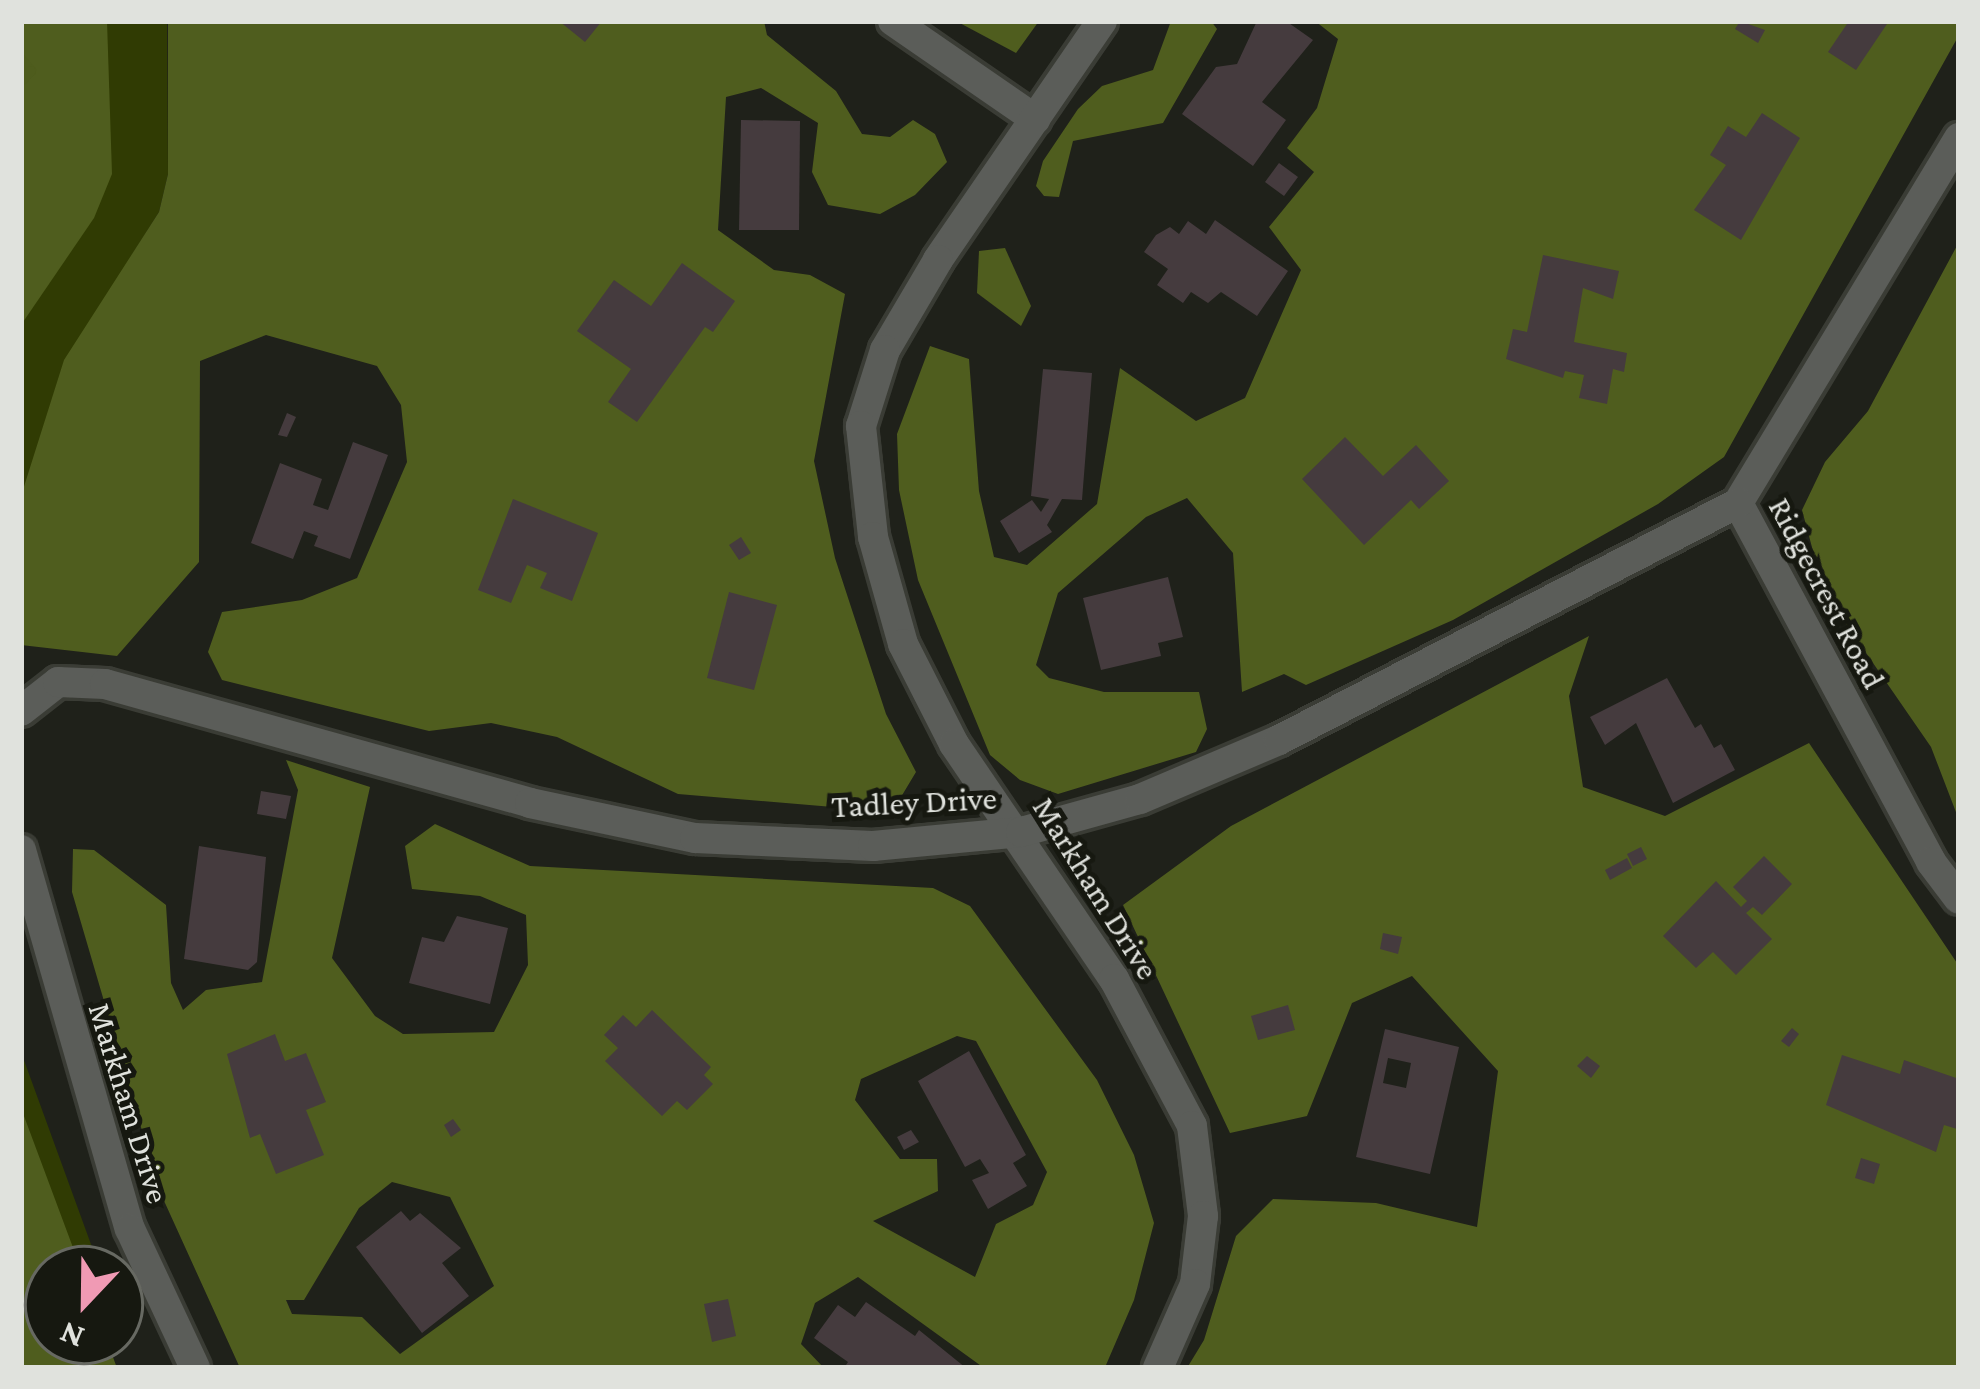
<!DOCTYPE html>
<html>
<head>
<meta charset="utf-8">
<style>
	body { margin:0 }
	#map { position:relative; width:1980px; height:1389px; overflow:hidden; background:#1f211a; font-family:"Crimson Pro",serif }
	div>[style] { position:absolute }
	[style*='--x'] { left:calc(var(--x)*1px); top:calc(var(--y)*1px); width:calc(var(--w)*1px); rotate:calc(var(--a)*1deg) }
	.green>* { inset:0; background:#303b03 }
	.forest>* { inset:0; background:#4f5d1e }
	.stream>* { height:10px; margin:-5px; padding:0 5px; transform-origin:5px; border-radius:5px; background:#4e5c1d }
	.building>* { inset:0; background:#453b3e }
	.roads { filter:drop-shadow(3px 0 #3a3c35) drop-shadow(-3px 0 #3a3c35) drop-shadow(0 3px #3a3c35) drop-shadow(0 -3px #3a3c35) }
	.minor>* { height:30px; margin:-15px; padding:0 15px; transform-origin:15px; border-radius:15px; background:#5b5d59 }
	span { translate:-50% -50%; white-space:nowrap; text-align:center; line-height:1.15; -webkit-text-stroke:10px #161810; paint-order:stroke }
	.street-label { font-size:33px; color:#e0e2dd }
	.frame { position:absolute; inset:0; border:24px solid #e0e2dd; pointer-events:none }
	.north { position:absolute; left:24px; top:1245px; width:120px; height:120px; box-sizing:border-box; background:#161810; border:3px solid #676962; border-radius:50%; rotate:202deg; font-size:33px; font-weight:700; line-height:48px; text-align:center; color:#e0e2dd }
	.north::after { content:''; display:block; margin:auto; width:42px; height:54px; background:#f09ab4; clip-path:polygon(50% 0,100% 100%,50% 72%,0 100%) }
</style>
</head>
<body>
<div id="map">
	<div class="green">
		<i style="clip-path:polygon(21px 21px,167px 21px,168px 174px,159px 212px,130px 258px,21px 586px)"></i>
		<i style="clip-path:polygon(21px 1052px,100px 1269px,48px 1269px,48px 1341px,21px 1368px)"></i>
	</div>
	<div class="forest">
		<i style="clip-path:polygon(21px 21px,107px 21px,112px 174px,94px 218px,21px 325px)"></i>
		<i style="clip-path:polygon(168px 21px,764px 21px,767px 35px,836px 91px,862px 134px,890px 137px,913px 120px,935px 134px,947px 162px,915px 195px,880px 214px,828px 205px,812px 172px,818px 123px,761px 88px,726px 97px,718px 230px,774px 270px,810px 275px,845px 294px,814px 461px,835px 558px,886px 714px,916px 772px,892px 812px,678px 794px,557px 737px,491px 723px,429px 731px,222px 680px,208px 652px,222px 612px,302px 600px,357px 578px,407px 462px,401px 405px,377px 366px,266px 335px,200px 361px,199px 562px,117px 656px,21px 645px,21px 496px,64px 360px,159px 212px,168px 174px)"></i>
		<i style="clip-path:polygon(956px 21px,1039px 21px,1016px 53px)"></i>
		<i style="clip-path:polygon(1171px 21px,1211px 21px,1217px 29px,1163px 123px,1073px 141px,1059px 197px,1044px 196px,1036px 186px,1043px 161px,1078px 109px,1102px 86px,1153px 70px)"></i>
		<i style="clip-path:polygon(1315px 21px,1959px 21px,1959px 35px,1724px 457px,1658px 504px,1453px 620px,1306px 685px,1284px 674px,1242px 692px,1233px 553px,1187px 498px,1146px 517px,1058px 593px,1036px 665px,1049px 678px,1104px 692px,1199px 692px,1207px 729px,1196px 752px,1058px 794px,1020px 780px,990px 755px,918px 580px,899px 490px,897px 434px,930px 346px,969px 359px,979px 491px,994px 557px,1027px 565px,1097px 504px,1120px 368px,1196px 421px,1245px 398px,1301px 270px,1269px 227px,1314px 172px,1287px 148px,1317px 108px,1338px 39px)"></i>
		<i style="clip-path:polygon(1959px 242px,1959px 820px,1931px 747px,1824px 592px,1802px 510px,1825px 462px,1868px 411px)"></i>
		<i style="clip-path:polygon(1005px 248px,1031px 306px,1021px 326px,977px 293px,979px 251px)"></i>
		<i style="clip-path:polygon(1589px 636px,1569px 696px,1583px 787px,1665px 816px,1809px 743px,1959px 966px,1959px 1368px,1187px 1368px,1204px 1340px,1236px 1236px,1273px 1199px,1376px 1203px,1477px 1227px,1498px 1071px,1412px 976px,1352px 1003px,1307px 1116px,1230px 1133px,1123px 905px,1231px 826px)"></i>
		<i style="clip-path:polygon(evenodd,286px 760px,370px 787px,332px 958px,375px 1016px,403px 1034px,494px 1032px,528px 965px,526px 915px,480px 896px,412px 889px,405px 846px,435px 824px,530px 866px,933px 888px,970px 906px,1097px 1080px,1134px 1155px,1154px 1223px,1134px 1300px,1106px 1365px,984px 1368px,858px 1277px,815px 1303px,801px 1344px,824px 1368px,240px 1368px,160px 1192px,72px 892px,73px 849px,94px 850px,166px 905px,171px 983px,183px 1010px,206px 990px,262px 982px,298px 790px,286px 760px,957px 1036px,976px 1041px,1047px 1172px,1033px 1205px,996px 1224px,975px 1277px,873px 1221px,938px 1191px,937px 1159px,900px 1159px,855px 1100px,861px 1079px,957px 1036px,286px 760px,392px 1182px,450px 1197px,494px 1286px,400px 1354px,362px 1317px,292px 1314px,286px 1300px,304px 1300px,359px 1208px,392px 1182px)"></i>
		<i style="clip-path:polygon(21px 1108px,81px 1269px,48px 1269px,48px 1341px,107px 1341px,117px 1368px,21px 1368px)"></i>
	</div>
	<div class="stream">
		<i style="--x:21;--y:59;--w:16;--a:50"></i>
		<i style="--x:31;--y:71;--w:14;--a:135"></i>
	</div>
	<div class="building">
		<i style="clip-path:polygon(559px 21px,602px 21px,585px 42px)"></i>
		<i style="clip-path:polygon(1257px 21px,1286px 21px,1313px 40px,1262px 102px,1286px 120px,1253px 166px,1182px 114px,1216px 67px,1237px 64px)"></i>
		<i style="clip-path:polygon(1740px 21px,1765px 30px,1758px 43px,1735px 29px)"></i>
		<i style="clip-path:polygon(1849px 21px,1889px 21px,1856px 70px,1828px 52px)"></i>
		<i style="clip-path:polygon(1762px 113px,1800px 138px,1741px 240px,1694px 210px,1726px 165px,1710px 155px,1728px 126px,1746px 137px)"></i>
		<i style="clip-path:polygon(741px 120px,800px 121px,799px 230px,739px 230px)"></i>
		<i style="clip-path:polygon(1279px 163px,1298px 177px,1284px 196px,1265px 182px)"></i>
		<i style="clip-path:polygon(1215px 220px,1288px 271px,1257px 316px,1221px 292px,1208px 303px,1191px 292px,1183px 303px,1157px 285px,1168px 269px,1144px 252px,1156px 235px,1170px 227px,1179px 234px,1188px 221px,1206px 234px)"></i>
		<i style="clip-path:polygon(1543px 255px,1619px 271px,1613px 299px,1583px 288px,1574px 342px,1627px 353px,1624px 372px,1613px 369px,1607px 404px,1579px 398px,1584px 375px,1565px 371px,1563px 378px,1506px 359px,1513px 329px,1527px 332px)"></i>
		<i style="clip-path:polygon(682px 263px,735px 301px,713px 332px,705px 327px,637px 422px,608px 402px,631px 369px,577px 331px,614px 280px,651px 306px)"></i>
		<i style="clip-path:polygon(1043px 369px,1092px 373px,1082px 500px,1062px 499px,1047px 525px,1052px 532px,1019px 553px,1000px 521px,1032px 500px,1041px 512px,1049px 499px,1031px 496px)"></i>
		<i style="clip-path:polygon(287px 413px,296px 417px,287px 437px,278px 435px)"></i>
		<i style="clip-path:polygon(1345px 437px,1383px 476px,1416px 445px,1449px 481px,1419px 509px,1411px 500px,1364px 545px,1302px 479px)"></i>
		<i style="clip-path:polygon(353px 442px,388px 455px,350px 559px,314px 546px,318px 536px,304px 531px,293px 559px,251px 543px,280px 463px,322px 479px,313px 505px,328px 510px)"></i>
		<i style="clip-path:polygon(513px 499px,598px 533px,572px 601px,540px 588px,547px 573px,527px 565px,511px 603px,478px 590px)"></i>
		<i style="clip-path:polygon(741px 537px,751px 553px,739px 560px,729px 545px)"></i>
		<i style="clip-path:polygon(1168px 577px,1183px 637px,1158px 643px,1161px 656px,1101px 670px,1083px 598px)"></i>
		<i style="clip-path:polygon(729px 592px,777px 605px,754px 690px,707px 678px)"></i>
		<i style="clip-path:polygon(1667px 678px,1695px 728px,1701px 724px,1714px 748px,1721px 744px,1735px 770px,1673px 803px,1636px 723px,1605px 745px,1590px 717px)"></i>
		<i style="clip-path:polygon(261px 791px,291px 796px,286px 819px,257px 814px)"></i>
		<i style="clip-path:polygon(199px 846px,266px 857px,257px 962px,248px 970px,184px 959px)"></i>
		<i style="clip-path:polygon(1641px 847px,1647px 859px,1633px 866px,1627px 854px)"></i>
		<i style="clip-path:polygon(1764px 856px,1792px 884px,1762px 915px,1753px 907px,1746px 913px,1772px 939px,1736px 975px,1713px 952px,1696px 968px,1663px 936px,1716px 881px,1741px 907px,1747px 901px,1733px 887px)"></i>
		<i style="clip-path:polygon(1627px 858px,1632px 868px,1610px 880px,1605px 870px)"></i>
		<i style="clip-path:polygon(457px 916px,508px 928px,490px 1004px,409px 983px,422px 937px,444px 942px)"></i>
		<i style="clip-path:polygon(1383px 933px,1402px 937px,1398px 954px,1380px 949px)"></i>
		<i style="clip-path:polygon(1288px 1005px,1295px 1030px,1258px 1040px,1251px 1016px)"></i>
		<i style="clip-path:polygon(652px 1010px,711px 1067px,704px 1075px,713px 1084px,687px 1110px,677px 1101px,662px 1116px,605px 1061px,618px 1048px,604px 1035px,623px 1015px,636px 1027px)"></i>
		<i style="clip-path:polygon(1792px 1028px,1799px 1034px,1789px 1047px,1781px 1041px)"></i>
		<i style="clip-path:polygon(evenodd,1385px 1029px,1459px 1047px,1430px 1174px,1356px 1157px,1385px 1029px,1388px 1058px,1411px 1063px,1406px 1088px,1383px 1083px,1388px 1058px)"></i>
		<i style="clip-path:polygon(275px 1034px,285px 1061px,306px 1053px,326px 1102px,306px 1110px,324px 1155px,276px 1174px,260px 1134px,250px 1138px,227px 1054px)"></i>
		<i style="clip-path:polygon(969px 1051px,1026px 1155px,1013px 1163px,1027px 1186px,988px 1209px,972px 1180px,989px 1173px,980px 1159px,965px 1167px,918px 1081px)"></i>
		<i style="clip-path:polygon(1842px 1055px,1900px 1074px,1904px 1060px,1959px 1079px,1957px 1129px,1944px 1125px,1936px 1152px,1826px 1105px)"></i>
		<i style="clip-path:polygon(1587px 1056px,1600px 1066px,1591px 1078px,1577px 1066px)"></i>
		<i style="clip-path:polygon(453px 1119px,461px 1130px,451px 1137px,444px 1125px)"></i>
		<i style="clip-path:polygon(911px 1130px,919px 1142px,904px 1150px,897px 1137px)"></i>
		<i style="clip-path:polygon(1861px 1158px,1880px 1164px,1874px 1184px,1855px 1178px)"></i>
		<i style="clip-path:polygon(401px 1211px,410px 1221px,420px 1213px,461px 1248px,442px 1263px,469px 1296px,422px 1333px,356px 1247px)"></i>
		<i style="clip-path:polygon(728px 1299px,736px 1336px,712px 1342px,704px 1304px)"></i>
		<i style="clip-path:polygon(866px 1302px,915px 1336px,919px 1330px,966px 1368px,844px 1368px,848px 1362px,814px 1338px,838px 1305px,855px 1317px)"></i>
	</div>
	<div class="roads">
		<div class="minor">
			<i style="--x:893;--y:21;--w:173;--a:34.6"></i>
			<i style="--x:1102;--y:21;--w:290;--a:124.5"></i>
			<i style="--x:938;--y:260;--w:104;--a:120.5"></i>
			<i style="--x:885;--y:350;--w:80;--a:107.5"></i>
			<i style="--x:861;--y:426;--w:112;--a:83.8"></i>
			<i style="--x:873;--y:537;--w:111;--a:74.3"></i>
			<i style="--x:903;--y:644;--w:112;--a:63"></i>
			<i style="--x:954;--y:744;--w:284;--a:55.8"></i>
			<i style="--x:1114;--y:979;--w:166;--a:62"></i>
			<i style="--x:1192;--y:1126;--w:91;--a:83"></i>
			<i style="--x:1203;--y:1216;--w:68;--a:96.7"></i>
			<i style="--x:1195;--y:1284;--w:92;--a:113.8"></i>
			<i style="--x:1738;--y:503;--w:408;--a:61.7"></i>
			<i style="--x:1931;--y:862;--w:46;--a:52.9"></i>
			<i style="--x:1738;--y:503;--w:427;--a:-58.8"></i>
			<i style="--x:21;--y:711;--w:47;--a:-38.1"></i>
			<i style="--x:58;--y:682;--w:47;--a:2.4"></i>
			<i style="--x:105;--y:684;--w:441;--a:15.6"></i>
			<i style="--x:530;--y:803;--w:169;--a:12"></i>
			<i style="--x:695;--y:838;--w:178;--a:2.6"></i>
			<i style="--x:873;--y:846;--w:149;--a:-5.4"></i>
			<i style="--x:1021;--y:832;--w:123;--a:-15.5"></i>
			<i style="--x:1140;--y:799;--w:151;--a:-23"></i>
			<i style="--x:1279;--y:740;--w:517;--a:-27.31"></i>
			<i style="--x:21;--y:850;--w:394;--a:74"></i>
			<i style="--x:130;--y:1229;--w:153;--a:64.9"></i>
		</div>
	</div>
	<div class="street-label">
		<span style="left:1827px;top:593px;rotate:62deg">Ridgecrest Road</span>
		<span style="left:914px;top:802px;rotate:-3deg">Tadley Drive</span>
		<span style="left:1096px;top:888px;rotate:58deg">Markham Drive</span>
		<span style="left:129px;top:1103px;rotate:73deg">Markham Drive</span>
	</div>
	<div class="frame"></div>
	<div class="north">N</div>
</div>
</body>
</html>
